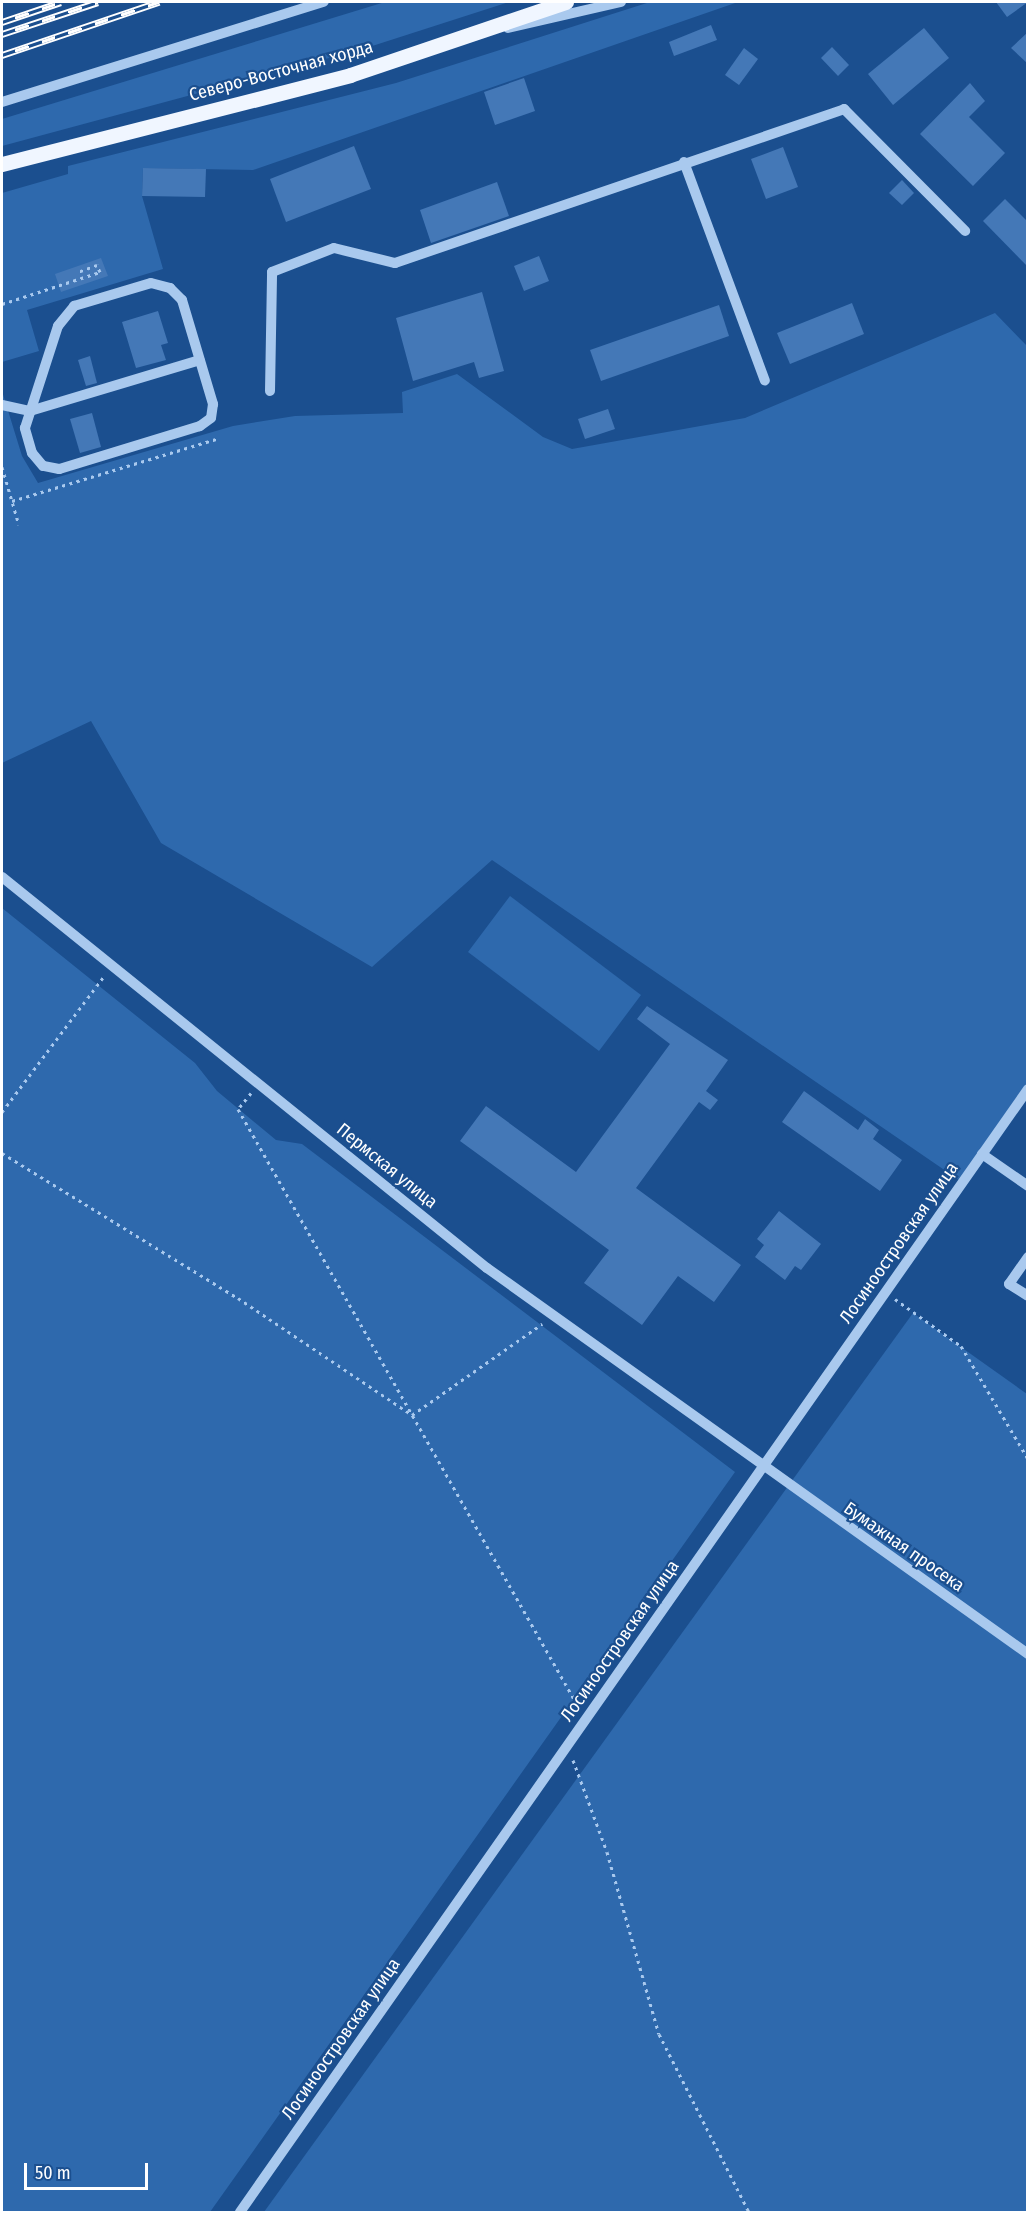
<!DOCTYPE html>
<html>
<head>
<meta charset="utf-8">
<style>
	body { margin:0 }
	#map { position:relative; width:1029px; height:2214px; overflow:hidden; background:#1b4f8f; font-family:"Fira Sans Condensed",sans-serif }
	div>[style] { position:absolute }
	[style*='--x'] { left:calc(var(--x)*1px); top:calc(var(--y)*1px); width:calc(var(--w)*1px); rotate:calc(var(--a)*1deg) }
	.green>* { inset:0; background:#2e69ad }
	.building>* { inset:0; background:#4478b7 }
	.path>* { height:3px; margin-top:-1.5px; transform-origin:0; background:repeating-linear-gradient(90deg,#a9c9ee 0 3px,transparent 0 7.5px) }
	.minor>* { height:10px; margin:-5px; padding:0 5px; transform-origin:5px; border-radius:5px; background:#a9c9ee }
	.major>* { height:15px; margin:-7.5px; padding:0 7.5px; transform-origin:7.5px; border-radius:7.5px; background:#f0f6ff }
	.rail>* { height:7px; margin-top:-3.5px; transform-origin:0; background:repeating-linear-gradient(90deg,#1b4f8f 0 14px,#fff 0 28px); box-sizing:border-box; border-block:2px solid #fff }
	span { translate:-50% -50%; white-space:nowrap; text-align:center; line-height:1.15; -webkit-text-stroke:4.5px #1b4f8f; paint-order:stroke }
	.street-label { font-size:18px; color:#fff }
	.frame { position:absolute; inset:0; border:3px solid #fff; pointer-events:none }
	.scale { position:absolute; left:24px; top:2163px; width:124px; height:27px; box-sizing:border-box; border:3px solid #fff; border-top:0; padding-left:8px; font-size:18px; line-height:21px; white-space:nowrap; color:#fff; -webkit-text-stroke:4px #1b4f8f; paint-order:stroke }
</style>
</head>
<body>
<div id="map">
	<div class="green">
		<i style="clip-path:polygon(385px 2px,509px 2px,366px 48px,2px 146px,2px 119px)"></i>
		<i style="clip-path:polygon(650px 2px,738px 2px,253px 170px,143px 168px,142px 196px,163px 269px,27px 310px,39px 351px,2px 362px,2px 193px,68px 174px,68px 166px,396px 83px)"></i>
		<i style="clip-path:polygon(995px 313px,1028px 347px,1028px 1081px,959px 1180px,492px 860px,372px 967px,161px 843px,91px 721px,2px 763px,2px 391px,22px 456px,38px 483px,233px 426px,295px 416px,403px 413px,402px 392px,457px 374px,543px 437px,572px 449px,745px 418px)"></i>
		<i style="clip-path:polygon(510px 896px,641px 995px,599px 1051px,468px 952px)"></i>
		<i style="clip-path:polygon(2px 908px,195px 1063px,217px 1091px,276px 1140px,302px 1144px,735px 1472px,210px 2212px,2px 2212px)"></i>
		<i style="clip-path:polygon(913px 1313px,1027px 1394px,1027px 2212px,264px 2212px)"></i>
	</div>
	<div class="building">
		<i style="clip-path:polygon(996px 2px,1028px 2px,1007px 17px)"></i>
		<i style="clip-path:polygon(711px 25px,717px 40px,674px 56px,669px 42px)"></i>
		<i style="clip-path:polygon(924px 28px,949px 58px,893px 105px,868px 74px)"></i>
		<i style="clip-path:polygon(1028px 32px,1028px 64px,1011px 48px)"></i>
		<i style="clip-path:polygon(832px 47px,849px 65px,838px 76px,821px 58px)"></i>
		<i style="clip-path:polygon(744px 48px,758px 59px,739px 85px,725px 75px)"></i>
		<i style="clip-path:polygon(524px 78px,535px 111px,495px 125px,484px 92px)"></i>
		<i style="clip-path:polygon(970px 83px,985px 101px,969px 117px,1005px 153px,973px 186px,920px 134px)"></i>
		<i style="clip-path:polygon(354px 146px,371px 189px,286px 222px,270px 179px)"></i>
		<i style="clip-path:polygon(783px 147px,798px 187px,766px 199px,751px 159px)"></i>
		<i style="clip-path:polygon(143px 168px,206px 169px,205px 197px,142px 196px)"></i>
		<i style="clip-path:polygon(902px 180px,914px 193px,902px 205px,889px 193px)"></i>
		<i style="clip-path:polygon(497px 182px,509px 216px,431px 243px,420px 210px)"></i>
		<i style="clip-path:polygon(1005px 199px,1028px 222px,1028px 267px,983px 221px)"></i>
		<i style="clip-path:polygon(539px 256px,549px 281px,524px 291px,514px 266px)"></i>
		<i style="clip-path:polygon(101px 258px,108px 276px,61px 292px,55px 274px)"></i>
		<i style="clip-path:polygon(482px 292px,504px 371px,479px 378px,474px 362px,413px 381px,396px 318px)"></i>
		<i style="clip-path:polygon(852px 303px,864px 334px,790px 364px,777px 333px)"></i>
		<i style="clip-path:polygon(719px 305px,729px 336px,601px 381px,590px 350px)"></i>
		<i style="clip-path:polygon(158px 311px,168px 343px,161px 345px,166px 360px,136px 368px,122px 322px)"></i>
		<i style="clip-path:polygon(90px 356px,97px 383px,86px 386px,78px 360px)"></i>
		<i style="clip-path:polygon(608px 409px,615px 429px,585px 439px,578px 419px)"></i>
		<i style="clip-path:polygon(92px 413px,101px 447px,80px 453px,70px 419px)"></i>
		<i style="clip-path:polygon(647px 1006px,728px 1060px,706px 1091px,718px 1100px,710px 1110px,699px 1102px,636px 1188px,741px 1265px,714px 1302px,678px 1276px,642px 1325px,584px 1283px,609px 1250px,460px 1141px,486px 1106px,576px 1172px,670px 1044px,637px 1019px)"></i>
		<i style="clip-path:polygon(804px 1091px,858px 1130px,865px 1119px,879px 1130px,873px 1139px,902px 1160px,880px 1191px,782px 1122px)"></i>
		<i style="clip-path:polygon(779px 1211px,821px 1244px,801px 1270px,795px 1266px,785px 1280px,755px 1257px,764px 1245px,757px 1239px)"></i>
	</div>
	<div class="path">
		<i style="--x:2;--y:304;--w:103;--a:-18.1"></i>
		<i style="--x:100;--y:272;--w:8;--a:-113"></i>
		<i style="--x:97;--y:265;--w:20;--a:160"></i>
		<i style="--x:2;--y:467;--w:60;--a:73.7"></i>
		<i style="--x:12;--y:501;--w:216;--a:-16.9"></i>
		<i style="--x:251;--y:1093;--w:21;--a:129"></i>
		<i style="--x:238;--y:1109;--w:679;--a:60.34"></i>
		<i style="--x:2;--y:1112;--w:170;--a:-53.1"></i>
		<i style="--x:2;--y:1153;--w:277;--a:31.6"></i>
		<i style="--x:238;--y:1298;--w:210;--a:33.9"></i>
		<i style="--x:412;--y:1415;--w:159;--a:-35"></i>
		<i style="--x:895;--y:1299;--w:81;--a:35.5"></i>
		<i style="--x:961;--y:1346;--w:131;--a:59.3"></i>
		<i style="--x:573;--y:1760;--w:98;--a:69.7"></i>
		<i style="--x:607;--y:1852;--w:189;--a:74.1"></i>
		<i style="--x:659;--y:2034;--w:199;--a:63.2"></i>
	</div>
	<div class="minor">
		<i style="--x:508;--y:28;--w:116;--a:-13"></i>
		<i style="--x:2;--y:102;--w:337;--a:-17.3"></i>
		<i style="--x:684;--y:162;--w:233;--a:69.7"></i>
		<i style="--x:151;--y:283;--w:20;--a:15"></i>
		<i style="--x:170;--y:288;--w:17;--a:45"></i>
		<i style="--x:182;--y:300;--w:109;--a:73.4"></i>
		<i style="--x:213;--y:404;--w:14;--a:98"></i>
		<i style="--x:211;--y:418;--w:14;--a:144"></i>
		<i style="--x:200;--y:426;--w:147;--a:163"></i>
		<i style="--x:59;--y:469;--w:16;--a:-169"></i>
		<i style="--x:43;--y:466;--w:17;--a:-130"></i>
		<i style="--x:32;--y:453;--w:26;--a:-106"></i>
		<i style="--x:25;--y:428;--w:107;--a:-72.1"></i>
		<i style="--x:58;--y:326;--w:26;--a:-51"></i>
		<i style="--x:74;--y:306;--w:80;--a:-16.6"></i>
		<i style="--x:270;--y:391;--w:119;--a:-89"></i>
		<i style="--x:272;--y:272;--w:66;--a:-21.2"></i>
		<i style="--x:334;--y:248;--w:63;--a:13.8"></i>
		<i style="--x:395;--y:263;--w:475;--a:-18.9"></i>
		<i style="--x:844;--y:109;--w:172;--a:45.2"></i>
		<i style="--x:2;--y:405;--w:29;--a:12"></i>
		<i style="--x:30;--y:411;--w:177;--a:-16.7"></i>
		<i style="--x:2;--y:877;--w:623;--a:38.88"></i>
		<i style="--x:487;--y:1268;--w:665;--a:35.51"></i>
		<i style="--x:982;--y:1154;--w:56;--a:34.8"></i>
		<i style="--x:1028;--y:1257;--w:33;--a:125"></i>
		<i style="--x:1009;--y:1284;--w:22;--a:32"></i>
		<i style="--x:240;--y:2212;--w:1372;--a:-54.94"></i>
	</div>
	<div class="major">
		<i style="--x:2;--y:164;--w:359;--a:-14.3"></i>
		<i style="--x:350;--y:75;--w:228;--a:-18.7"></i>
	</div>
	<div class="rail">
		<i style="--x:2;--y:22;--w:62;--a:-18.7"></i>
		<i style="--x:2;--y:34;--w:101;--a:-18.4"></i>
		<i style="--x:2;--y:55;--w:166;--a:-18.7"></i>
	</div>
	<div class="street-label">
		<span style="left:281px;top:71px;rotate:-15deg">Северо-Восточная хорда</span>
		<span style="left:387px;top:1166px;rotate:39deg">Пермская улица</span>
		<span style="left:899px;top:1243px;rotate:-55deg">Лосиноостровская улица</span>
		<span style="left:904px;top:1547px;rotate:35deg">Бумажная просека</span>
		<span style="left:620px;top:1641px;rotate:-55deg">Лосиноостровская улица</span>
		<span style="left:341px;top:2039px;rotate:-55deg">Лосиноостровская улица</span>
	</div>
	<div class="frame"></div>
	<div class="scale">50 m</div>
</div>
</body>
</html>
